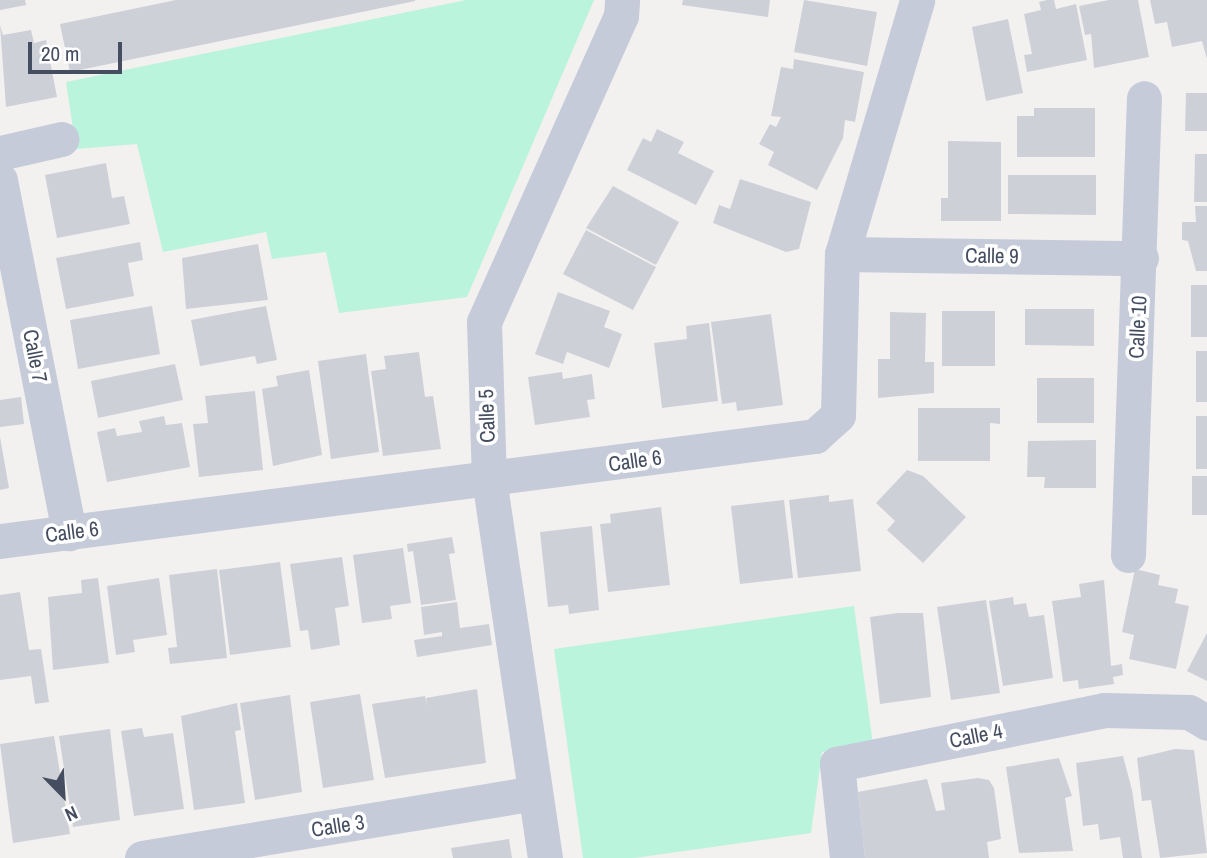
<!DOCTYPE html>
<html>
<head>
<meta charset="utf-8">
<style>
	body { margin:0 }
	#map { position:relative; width:1207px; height:858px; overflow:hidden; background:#f3f0f0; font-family:"Archivo Narrow",sans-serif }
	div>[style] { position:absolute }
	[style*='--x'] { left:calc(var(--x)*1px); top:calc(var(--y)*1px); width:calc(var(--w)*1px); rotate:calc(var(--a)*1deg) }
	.green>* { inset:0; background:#baf4dd }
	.building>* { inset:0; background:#ced0d8 }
	.street>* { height:35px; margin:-17.5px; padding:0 17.5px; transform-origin:17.5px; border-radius:17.5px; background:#c5cbd9 }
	span { translate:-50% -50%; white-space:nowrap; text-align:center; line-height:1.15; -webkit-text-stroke:7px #fff; paint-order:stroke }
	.street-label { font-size:21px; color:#454e60 }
	.north { position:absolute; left:28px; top:760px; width:70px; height:70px; -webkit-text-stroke:5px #fff; paint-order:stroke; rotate:156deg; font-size:19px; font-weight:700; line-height:28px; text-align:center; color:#454e60 }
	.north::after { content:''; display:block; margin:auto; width:24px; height:32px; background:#454e60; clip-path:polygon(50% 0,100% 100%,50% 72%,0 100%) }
	.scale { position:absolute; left:28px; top:42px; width:94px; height:32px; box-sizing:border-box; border:4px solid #454e60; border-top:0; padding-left:9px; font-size:21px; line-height:24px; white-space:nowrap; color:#454e60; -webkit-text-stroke:5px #fff; paint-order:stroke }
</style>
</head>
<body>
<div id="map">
	<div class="green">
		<i style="clip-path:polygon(466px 0,594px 0,467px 297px,339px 313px,326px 252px,272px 259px,266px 232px,163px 252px,137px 144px,76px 149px,66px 82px)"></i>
		<i style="clip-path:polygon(854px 606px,873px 744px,822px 752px,811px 833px,634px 858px,583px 858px,554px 649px)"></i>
	</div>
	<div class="building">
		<i style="clip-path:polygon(0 0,25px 0,26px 5px,0 10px)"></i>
		<i style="clip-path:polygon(176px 0,415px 0,415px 1px,70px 72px,60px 24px)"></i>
		<i style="clip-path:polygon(683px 0,770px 0,768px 17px,682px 5px)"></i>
		<i style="clip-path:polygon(804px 0,877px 12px,867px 66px,794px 52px)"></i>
		<i style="clip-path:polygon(1047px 0,1054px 0,1056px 9px,1076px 4px,1087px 60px,1027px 72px,1024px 55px,1032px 54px,1024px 14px,1041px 10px,1039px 2px)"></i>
		<i style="clip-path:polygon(1109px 0,1138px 0,1149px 57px,1094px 68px,1091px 34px,1085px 35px,1079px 6px)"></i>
		<i style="clip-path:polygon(1150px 0,1207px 0,1207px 59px,1202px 41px,1172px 47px,1167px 22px,1155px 24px)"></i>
		<i style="clip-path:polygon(1008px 19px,1023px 93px,986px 101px,972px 27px)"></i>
		<i style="clip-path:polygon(0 25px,3px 35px,31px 30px,34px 43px,46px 40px,57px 97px,6px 107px)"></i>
		<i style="clip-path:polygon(794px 59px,864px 72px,855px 122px,845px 120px,843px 138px,817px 190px,768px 165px,774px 152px,759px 144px,770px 124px,776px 127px,781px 117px,771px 116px,781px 67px,793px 69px)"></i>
		<i style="clip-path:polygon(1186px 93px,1207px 93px,1207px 131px,1185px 131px)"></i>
		<i style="clip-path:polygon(1034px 108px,1095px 108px,1095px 157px,1017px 157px,1017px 116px,1034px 116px)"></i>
		<i style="clip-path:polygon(657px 129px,684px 142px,678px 153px,714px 171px,696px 205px,627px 170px,643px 138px,651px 142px)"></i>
		<i style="clip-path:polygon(948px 141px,1001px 142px,1001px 221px,941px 221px,941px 198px,948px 198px)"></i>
		<i style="clip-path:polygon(1195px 154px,1207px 154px,1207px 202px,1194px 202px)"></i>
		<i style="clip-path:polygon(106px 163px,112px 198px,124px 196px,130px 224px,57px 238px,45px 175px)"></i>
		<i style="clip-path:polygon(1008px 175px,1096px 175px,1096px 215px,1008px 214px)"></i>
		<i style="clip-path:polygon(740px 179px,811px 202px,799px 249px,786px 252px,713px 223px,719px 205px,730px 209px)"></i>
		<i style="clip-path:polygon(613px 186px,679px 222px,656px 265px,586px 228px)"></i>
		<i style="clip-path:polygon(1195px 206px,1207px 206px,1207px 271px,1196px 271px,1188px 241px,1182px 240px,1182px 222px,1196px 222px)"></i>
		<i style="clip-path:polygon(586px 230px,656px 267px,633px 310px,563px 274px)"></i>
		<i style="clip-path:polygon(140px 242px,143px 260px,128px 263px,134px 296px,66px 309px,56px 258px)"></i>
		<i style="clip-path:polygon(258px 244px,268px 300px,186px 309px,182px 258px)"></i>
		<i style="clip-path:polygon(1191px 285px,1207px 285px,1207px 337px,1191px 337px)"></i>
		<i style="clip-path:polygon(558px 292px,610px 311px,604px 327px,622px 334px,609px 368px,567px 352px,563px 364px,535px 354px)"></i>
		<i style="clip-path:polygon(152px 306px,160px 354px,78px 369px,70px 320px)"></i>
		<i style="clip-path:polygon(266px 306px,277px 360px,257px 364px,255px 356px,200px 366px,191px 320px)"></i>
		<i style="clip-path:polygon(1025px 309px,1094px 309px,1094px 346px,1025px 345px)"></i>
		<i style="clip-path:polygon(942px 311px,995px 311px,995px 366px,942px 366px)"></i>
		<i style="clip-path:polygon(890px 312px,926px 313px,925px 362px,934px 362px,934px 393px,878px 398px,878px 359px,890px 359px)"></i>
		<i style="clip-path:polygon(771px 314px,783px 405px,737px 411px,736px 402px,722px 404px,711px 322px)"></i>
		<i style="clip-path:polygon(709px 323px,718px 401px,662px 408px,654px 343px,687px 339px,686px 326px)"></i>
		<i style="clip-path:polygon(1196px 351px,1207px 351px,1207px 402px,1196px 402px)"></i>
		<i style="clip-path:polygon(419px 352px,425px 397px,433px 396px,441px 449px,383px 456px,371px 371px,386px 369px,384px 356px)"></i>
		<i style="clip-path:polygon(366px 354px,379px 452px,331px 459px,318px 361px)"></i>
		<i style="clip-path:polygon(175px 364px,183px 400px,98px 418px,91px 381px)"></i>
		<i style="clip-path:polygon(309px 370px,322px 455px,273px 466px,262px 389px,278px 386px,276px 376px)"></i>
		<i style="clip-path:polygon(562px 372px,563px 379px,592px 374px,595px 399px,587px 400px,590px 417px,535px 425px,528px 377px)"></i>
		<i style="clip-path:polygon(1037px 378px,1094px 378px,1094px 423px,1037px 423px)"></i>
		<i style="clip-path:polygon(255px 391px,263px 470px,199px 477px,193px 424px,208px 423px,205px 396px)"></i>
		<i style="clip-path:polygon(21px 397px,24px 424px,0 427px,0 400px)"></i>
		<i style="clip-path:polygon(918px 408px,1000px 408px,1000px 424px,990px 423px,990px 461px,918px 461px)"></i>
		<i style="clip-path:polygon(164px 416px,166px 425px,182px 423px,190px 467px,107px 482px,97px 432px,115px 428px,117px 436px,142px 432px,139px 421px)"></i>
		<i style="clip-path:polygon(1196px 416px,1207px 416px,1207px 469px,1196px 469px)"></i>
		<i style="clip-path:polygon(0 437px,9px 488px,0 490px)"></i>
		<i style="clip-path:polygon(1096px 440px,1096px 488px,1044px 488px,1045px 477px,1027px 477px,1028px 441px)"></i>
		<i style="clip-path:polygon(907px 470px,923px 476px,966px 517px,923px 563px,887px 530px,895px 521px,876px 503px)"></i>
		<i style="clip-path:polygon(1192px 476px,1207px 476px,1207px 515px,1192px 515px)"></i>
		<i style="clip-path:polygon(829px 495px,829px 502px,853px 499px,861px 571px,798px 578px,789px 500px)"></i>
		<i style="clip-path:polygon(784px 500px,793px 578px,740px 584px,731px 506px)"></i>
		<i style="clip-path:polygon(661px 507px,670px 585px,608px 592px,600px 524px,611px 523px,610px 514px)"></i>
		<i style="clip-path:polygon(592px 526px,599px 610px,569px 614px,568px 605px,548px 607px,540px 532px)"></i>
		<i style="clip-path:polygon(452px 537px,455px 553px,449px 554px,456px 600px,421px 605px,413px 551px,408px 552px,407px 544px)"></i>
		<i style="clip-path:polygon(403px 548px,411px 603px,390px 606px,392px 619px,362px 623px,353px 555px)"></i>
		<i style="clip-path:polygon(342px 557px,349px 606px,335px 608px,340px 645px,311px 650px,308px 630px,300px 631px,290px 564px)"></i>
		<i style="clip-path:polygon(280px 562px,291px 647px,230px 655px,219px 570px)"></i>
		<i style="clip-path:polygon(217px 569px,227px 658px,170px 664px,168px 648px,177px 647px,169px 575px)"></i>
		<i style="clip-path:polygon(1135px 569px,1160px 575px,1158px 585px,1178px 589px,1175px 603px,1189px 606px,1176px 669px,1129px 659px,1134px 635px,1122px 632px)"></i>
		<i style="clip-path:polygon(98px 578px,109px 663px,53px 670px,48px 597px,82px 593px,81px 580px)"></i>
		<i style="clip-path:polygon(159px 578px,167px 635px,133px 640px,135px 652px,116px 655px,107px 586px)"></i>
		<i style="clip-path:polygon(1104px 580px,1111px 666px,1122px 664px,1123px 675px,1113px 677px,1114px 684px,1079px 689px,1078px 680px,1063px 682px,1052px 601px,1081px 597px,1079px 584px)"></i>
		<i style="clip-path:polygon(20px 592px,29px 650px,41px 649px,49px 702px,35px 704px,31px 676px,0 680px,0 595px)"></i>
		<i style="clip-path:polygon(1013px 597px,1014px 605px,1026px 603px,1029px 617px,1044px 615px,1053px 678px,1003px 686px,989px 601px)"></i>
		<i style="clip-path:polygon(986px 600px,1000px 693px,951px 700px,937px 607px)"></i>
		<i style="clip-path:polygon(457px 602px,460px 628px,489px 624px,492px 645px,417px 657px,414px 640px,442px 636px,442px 632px,424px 635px,421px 607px)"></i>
		<i style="clip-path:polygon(898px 613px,923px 613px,931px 697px,880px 704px,870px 617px)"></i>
		<i style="clip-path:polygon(1207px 633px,1207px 681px,1187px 671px)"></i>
		<i style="clip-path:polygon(477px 689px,486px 763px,385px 778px,372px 704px,425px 696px,427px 707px,426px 698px)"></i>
		<i style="clip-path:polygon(360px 694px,374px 780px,323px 788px,310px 702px)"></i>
		<i style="clip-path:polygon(290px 695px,302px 792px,255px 800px,240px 703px)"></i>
		<i style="clip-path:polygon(237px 703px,241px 730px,235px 731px,245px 803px,194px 810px,181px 716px)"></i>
		<i style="clip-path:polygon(142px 728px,144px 737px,173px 733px,184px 809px,134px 816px,121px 731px)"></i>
		<i style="clip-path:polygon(110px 729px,120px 820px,73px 827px,59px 736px)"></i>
		<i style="clip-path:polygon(54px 736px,70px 834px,13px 843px,0 744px)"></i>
		<i style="clip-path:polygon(1175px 749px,1194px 750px,1207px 853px,1160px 858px,1151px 800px,1142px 801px,1137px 758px)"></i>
		<i style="clip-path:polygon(1123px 756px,1132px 790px,1142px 858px,1123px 858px,1120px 837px,1100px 840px,1098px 824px,1083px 826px,1076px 763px)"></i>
		<i style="clip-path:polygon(1059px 758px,1072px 796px,1065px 798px,1073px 851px,1019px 853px,1006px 767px)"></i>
		<i style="clip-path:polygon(978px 778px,989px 780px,994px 788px,1001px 839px,987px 842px,989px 858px,865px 858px,858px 792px,927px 779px,936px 811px,945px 810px,941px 783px)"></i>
		<i style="clip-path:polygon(509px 839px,512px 858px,453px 858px,451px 848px)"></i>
	</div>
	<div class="street">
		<i style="--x:0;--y:153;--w:63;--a:-12.9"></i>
		<i style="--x:0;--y:180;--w:360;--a:78.9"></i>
		<i style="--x:842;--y:254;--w:299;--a:0.8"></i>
		<i style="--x:0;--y:541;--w:822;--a:-7.34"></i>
		<i style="--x:815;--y:436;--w:31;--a:-42"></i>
		<i style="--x:838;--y:415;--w:161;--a:-88.6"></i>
		<i style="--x:842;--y:254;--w:265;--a:-73.5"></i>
		<i style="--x:1128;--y:555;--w:457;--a:-88"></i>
		<i style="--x:142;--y:858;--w:398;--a:-9.4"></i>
		<i style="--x:545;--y:858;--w:381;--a:-98.4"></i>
		<i style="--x:489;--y:481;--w:159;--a:-91.8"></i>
		<i style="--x:484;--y:322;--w:335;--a:-65.9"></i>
		<i style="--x:621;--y:16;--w:16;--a:-86"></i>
		<i style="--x:847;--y:858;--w:95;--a:-96.1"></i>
		<i style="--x:837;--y:764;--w:272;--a:-11.4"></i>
		<i style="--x:1104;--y:710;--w:85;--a:1.3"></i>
		<i style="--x:1189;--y:712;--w:21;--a:31"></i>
	</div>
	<div class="street-label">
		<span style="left:992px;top:256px;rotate:1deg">Calle 9</span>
		<span style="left:1138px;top:327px;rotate:-87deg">Calle 10</span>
		<span style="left:35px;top:356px;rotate:79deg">Calle 7</span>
		<span style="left:487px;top:416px;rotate:-92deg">Calle 5</span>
		<span style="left:635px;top:461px;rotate:-8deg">Calle 6</span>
		<span style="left:72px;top:532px;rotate:-7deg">Calle 6</span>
		<span style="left:976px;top:736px;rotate:-11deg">Calle 4</span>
		<span style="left:338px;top:826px;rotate:-9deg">Calle 3</span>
	</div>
	<div class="north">N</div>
	<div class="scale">20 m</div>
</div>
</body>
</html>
